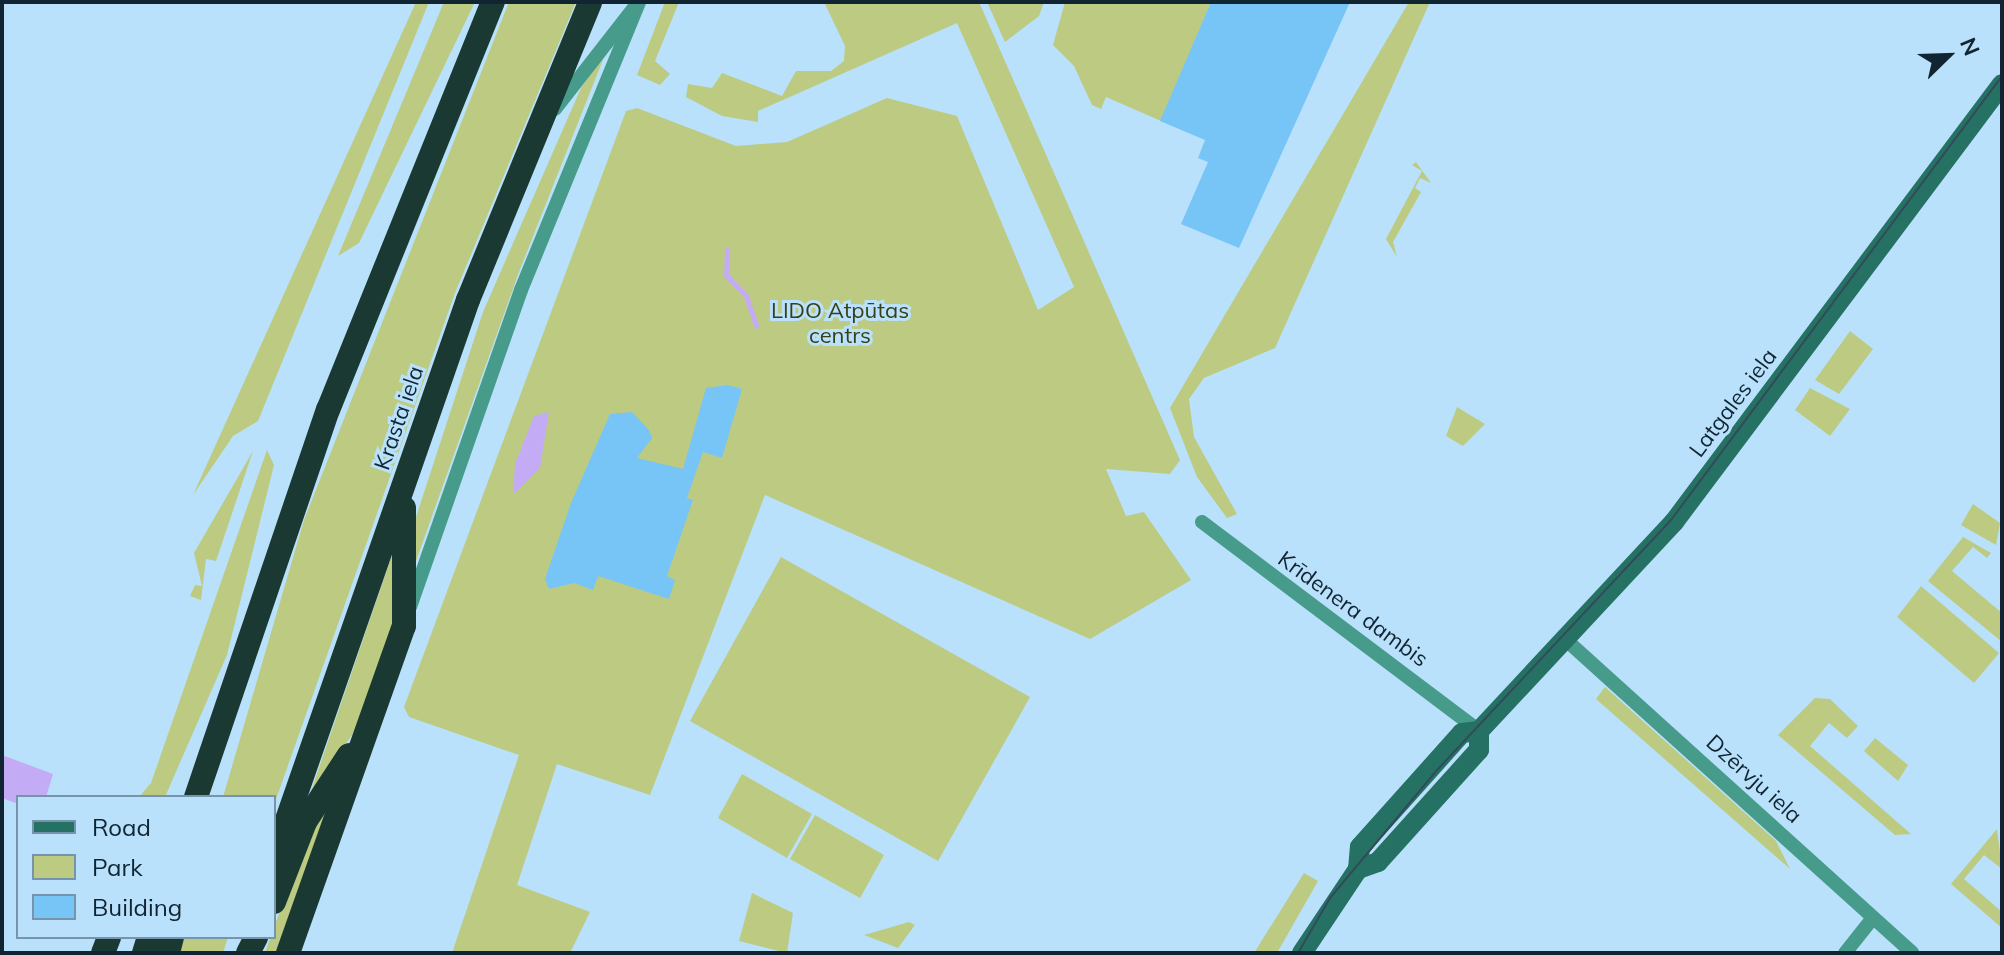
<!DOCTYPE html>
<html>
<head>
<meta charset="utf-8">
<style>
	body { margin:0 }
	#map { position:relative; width:2004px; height:955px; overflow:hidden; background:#b9e1fc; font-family:Mulish,sans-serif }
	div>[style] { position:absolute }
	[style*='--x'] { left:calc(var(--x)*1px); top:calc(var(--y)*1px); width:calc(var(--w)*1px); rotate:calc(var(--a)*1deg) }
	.green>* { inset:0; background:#bccb81 }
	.water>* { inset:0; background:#c3acf5 }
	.stream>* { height:5px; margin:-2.5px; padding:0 2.5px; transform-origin:2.5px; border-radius:2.5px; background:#c3acf5 }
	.building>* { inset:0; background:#77c4f6 }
	.street>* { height:14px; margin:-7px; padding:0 7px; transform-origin:7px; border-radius:7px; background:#479b8a }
	.secondary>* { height:20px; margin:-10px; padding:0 10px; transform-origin:10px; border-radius:10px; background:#257264 }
	.highway>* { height:24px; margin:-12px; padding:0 12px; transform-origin:12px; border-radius:12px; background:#1b3933 }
	.tram>* { height:2px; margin:-1px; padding:0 1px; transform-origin:1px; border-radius:1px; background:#334a5a }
	span { translate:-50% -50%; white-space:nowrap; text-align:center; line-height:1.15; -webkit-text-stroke:6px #b9e1fc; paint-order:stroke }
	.park-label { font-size:22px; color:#383f15 }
	.street-label { font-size:22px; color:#112431 }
	.frame { position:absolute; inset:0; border:4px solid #112431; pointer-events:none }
	.legend { position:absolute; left:16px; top:795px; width:260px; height:144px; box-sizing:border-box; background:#b9e1fc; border:2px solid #7695ab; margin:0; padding:10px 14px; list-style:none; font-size:24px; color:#112431 }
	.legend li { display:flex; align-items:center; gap:16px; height:40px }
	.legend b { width:40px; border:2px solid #7695ab }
	.north { position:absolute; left:1908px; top:16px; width:80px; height:80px; -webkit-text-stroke:6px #b9e1fc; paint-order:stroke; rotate:67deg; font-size:22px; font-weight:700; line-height:32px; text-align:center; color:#112431 }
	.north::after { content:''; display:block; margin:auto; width:28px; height:36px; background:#112431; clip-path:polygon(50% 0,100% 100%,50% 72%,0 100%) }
</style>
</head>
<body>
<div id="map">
	<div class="green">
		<i style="clip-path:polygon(416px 2px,429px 2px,258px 421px,233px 436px,193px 495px)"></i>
		<i style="clip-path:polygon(444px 2px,475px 2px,359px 243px,338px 256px)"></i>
		<i style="clip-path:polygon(509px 2px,576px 2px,455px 293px,274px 805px,274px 797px,223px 797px,304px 520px)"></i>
		<i style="clip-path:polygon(665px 2px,679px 2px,655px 61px,670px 74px,660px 85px,637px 75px)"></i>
		<i style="clip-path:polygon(824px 2px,979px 2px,1180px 460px,1170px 474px,1106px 469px,1126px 516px,1144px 512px,1191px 580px,1090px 639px,765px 495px,650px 795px,557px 764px,517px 885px,590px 912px,570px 953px,452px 953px,519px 755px,409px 717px,404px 707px,626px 111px,637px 108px,736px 146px,787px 142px,887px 98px,957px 116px,1038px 310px,1074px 287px,957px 23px,758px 111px,758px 122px,722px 116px,686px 97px,688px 84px,712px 88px,722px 73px,782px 96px,796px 71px,831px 71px,844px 61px,845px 46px)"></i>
		<i style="clip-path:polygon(987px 2px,1044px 2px,1039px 16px,1005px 42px)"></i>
		<i style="clip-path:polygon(1065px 2px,1211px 2px,1161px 121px,1106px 97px,1101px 109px,1092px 105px,1074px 66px,1053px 45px)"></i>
		<i style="clip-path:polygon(1409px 2px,1430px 2px,1275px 348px,1204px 378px,1189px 399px,1194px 437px,1237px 514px,1227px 518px,1197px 477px,1170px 408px)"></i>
		<i style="clip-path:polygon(606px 52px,519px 272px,415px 564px,415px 520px,483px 312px,581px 88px)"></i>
		<i style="clip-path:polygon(1416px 162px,1431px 183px,1420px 178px,1415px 188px,1421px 192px,1393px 242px,1397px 257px,1386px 239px,1422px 171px,1412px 165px)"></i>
		<i style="clip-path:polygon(1850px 331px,1873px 349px,1839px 394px,1815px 380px)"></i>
		<i style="clip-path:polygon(1810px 388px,1850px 409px,1830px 436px,1795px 410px)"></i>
		<i style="clip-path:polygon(1457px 407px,1485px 424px,1463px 446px,1446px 436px)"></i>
		<i style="clip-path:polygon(267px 450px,274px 465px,227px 655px,165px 797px,139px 797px,151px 783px)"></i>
		<i style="clip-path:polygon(253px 451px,216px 561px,206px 559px,201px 600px,190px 596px,195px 585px,202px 586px,194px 553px)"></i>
		<i style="clip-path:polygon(1973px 504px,2000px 523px,1996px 545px,1961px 525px)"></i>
		<i style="clip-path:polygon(1963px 537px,1991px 553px,1987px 558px,1973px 547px,1952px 571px,2002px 613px,2002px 642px,1928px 581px)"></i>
		<i style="clip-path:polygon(392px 555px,396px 616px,356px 729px,308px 800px)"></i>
		<i style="clip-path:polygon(781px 557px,1030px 697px,938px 861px,690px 721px)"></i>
		<i style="clip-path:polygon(1921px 586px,1999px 653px,1974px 683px,1897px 617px)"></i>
		<i style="clip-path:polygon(1605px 687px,1776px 841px,1790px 869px,1596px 699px)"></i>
		<i style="clip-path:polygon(1815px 698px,1830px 699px,1858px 726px,1847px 738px,1829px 723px,1810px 746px,1911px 834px,1895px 835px,1778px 735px)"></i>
		<i style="clip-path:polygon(1875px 738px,1908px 765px,1898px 781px,1864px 751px)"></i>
		<i style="clip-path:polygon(742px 774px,812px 814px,787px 858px,718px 818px)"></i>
		<i style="clip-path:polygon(333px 792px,278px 953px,265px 953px,296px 865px)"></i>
		<i style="clip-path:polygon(815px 815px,884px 855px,860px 898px,790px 859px)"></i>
		<i style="clip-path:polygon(1997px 829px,2002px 869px,1984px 855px,1964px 879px,2002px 912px,2002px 928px,1951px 884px)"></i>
		<i style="clip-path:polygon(1304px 873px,1318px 881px,1277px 953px,1254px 953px)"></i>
		<i style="clip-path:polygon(752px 893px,793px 913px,787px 953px,739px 941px)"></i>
		<i style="clip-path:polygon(909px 922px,915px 925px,898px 948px,864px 935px)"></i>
		<i style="clip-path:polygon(184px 937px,228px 937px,223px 953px,178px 953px)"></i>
	</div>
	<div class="water">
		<i style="clip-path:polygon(549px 412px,540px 468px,513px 495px,515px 464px,534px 416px)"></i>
		<i style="clip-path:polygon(2px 755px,53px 774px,46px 797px,18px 797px,18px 804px,2px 798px)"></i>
	</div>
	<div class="stream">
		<i style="--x:727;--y:249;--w:26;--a:92"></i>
		<i style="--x:726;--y:275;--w:29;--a:46"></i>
		<i style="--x:746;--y:296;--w:31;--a:71"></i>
	</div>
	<div class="building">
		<i style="clip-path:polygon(1211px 2px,1350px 2px,1239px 248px,1181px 224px,1208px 162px,1198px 158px,1205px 140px,1160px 121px)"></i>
		<i style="clip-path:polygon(728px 385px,742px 389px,722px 458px,703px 452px,687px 498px,693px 500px,667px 576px,675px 580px,669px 599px,598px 576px,593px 590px,574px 583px,549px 589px,545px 579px,571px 503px,610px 414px,632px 412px,649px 430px,652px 438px,637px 458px,683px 469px,706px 388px)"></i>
	</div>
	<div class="street">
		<i style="--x:555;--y:109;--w:127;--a:-52"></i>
		<i style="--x:1202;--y:522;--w:347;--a:37"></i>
		<i style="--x:410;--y:607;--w:336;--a:-70.7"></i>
		<i style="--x:521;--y:290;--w:311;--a:-67.7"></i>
		<i style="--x:1565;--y:639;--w:468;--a:42.1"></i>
		<i style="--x:1845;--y:953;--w:43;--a:-51.5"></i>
	</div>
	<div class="secondary">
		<i style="--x:1358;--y:869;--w:22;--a:-85"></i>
		<i style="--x:1360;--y:847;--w:153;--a:-48.2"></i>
		<i style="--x:1462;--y:733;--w:17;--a:-7"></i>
		<i style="--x:1479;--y:731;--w:286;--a:-47"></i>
		<i style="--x:1674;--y:522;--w:547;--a:-53.17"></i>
		<i style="--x:1302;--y:953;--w:101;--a:-56.3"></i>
		<i style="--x:1358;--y:869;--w:21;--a:-19"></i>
		<i style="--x:1378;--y:862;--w:151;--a:-48"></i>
		<i style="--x:1479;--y:750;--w:19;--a:-90"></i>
	</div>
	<div class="highway">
		<i style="--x:196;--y:797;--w:409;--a:-71.2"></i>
		<i style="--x:328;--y:410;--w:440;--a:-68"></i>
		<i style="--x:274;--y:857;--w:590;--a:-70.8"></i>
		<i style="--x:468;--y:300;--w:322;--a:-67.7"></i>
		<i style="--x:274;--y:902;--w:86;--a:-68.8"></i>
		<i style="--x:305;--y:822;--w:80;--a:-56.7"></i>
		<i style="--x:103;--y:953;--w:17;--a:-69"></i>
		<i style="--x:144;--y:953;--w:17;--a:-73"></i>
		<i style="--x:168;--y:953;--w:16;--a:-76"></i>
		<i style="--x:248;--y:953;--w:18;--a:-63"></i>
		<i style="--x:288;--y:953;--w:347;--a:-70.5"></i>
		<i style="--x:404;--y:626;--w:118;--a:-90"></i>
	</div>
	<div class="tram">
		<i style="--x:1298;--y:953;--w:64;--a:-59.8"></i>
		<i style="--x:1330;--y:898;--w:168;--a:-50.1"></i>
		<i style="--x:1438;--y:769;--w:341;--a:-46.9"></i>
		<i style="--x:1671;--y:520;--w:554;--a:-53.3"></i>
	</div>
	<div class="park-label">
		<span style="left:840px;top:323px">LIDO Atpūtas<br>centrs</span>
	</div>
	<div class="street-label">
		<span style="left:1733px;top:403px;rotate:-53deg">Latgales iela</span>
		<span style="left:399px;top:418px;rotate:-71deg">Krasta iela</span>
		<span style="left:1353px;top:609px;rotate:36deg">Krīdenera dambis</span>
		<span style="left:1754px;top:779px;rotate:42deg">Dzērvju iela</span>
	</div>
	<div class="frame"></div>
	<ul class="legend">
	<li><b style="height:10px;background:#257264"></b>Road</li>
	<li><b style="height:22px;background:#bccb81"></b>Park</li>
	<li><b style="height:22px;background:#77c4f6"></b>Building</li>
	</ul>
	<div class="north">N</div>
</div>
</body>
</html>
